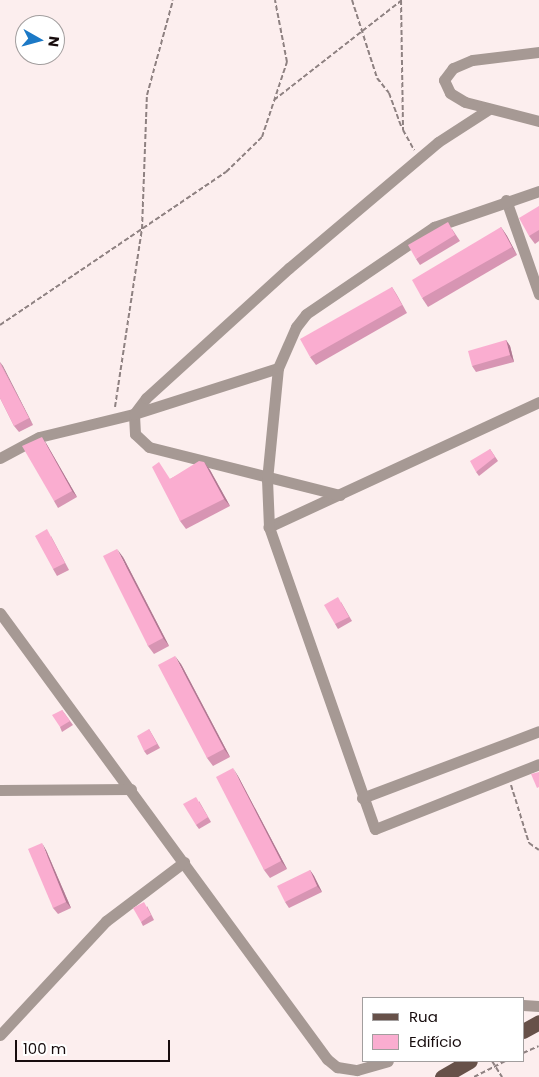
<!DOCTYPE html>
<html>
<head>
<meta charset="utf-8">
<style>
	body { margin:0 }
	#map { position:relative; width:539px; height:1077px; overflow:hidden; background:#fceeee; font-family:Poppins,sans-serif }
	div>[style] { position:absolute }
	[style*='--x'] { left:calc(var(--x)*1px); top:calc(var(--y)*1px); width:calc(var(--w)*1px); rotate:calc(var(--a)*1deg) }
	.path>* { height:2px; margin-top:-1px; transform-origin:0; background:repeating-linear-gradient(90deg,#8e8181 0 5px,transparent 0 7.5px) }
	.minor>* { height:11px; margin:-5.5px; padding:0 5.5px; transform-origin:5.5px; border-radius:5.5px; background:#a69994 }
	.major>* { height:15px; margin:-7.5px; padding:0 7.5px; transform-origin:7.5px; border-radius:7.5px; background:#675149 }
	.wall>* { inset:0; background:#d795b3 }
	.shaded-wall>* { inset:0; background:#af7992 }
	.building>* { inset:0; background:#faadd0 }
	span { translate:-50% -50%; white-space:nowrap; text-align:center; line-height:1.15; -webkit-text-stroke:4px #fff; paint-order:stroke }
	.legend { position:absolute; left:362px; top:997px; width:162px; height:65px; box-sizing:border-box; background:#fff; border:1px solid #a29e9e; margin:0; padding:6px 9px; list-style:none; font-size:15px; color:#170c0d }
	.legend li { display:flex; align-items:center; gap:10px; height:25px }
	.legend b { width:25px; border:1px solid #a29e9e }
	.north { position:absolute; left:15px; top:15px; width:50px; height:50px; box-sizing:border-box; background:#fff; border:1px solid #a29e9e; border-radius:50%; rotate:97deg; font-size:14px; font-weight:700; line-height:20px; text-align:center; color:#170c0d }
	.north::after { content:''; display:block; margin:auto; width:18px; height:22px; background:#1c79c6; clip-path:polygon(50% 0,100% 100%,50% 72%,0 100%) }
	.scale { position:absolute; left:15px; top:1040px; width:155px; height:22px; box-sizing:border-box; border:2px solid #170c0d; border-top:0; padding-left:6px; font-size:15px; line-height:18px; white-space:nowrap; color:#170c0d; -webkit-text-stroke:4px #fff; paint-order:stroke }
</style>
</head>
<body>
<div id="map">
	<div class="path">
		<i style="--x:352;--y:0;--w:82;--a:72.2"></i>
		<i style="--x:377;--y:78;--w:19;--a:51"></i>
		<i style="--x:389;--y:93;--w:37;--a:70"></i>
		<i style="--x:401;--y:0;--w:130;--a:89.1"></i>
		<i style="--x:403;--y:130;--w:23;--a:61"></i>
		<i style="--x:274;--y:100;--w:162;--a:-38"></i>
		<i style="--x:0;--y:325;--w:273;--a:-34.1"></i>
		<i style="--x:226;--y:172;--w:50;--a:-44.2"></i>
		<i style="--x:262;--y:137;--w:79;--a:-71.6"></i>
		<i style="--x:287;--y:62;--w:63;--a:-101"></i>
		<i style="--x:115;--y:407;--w:180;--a:-81.4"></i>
		<i style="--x:142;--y:229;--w:134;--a:-87.9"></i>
		<i style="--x:147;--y:95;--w:98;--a:-74.7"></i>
		<i style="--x:511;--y:785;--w:61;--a:72.8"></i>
		<i style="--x:529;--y:843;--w:12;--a:35"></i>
		<i style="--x:523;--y:1053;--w:17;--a:-24"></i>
		<i style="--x:492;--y:1061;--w:19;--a:58"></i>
		<i style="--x:474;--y:1077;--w:35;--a:-27"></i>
	</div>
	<div class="minor">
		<i style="--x:539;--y:52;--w:67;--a:173.2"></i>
		<i style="--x:472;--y:60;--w:21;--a:157"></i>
		<i style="--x:453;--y:68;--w:15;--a:127"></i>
		<i style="--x:444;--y:80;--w:14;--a:65"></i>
		<i style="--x:450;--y:93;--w:17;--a:31"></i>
		<i style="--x:465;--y:102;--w:76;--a:14.4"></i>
		<i style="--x:506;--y:200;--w:100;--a:70.7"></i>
		<i style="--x:539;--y:402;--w:298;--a:155.2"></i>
		<i style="--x:269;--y:527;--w:320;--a:70.7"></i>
		<i style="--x:375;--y:829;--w:176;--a:-21.6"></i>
		<i style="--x:0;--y:458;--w:44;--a:-28.3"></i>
		<i style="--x:39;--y:437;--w:98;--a:-13.6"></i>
		<i style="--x:134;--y:414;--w:151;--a:-17.7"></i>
		<i style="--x:340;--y:495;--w:197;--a:-165.9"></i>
		<i style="--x:149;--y:447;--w:19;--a:-137"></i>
		<i style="--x:135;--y:434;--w:20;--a:-93"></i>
		<i style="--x:134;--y:414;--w:20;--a:-53"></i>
		<i style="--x:146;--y:398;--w:193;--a:-42.3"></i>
		<i style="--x:289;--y:268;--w:195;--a:-40.2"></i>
		<i style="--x:438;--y:142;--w:61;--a:-32.9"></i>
		<i style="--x:269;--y:527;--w:47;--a:-92.4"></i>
		<i style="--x:267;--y:480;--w:113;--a:-84.4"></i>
		<i style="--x:278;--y:368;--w:45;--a:-66.3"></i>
		<i style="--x:296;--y:327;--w:16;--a:-52"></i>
		<i style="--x:306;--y:314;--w:155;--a:-34.2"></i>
		<i style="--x:434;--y:227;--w:111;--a:-18.9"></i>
		<i style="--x:0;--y:613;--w:553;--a:53.75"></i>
		<i style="--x:327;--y:1059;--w:13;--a:39"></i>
		<i style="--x:337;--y:1067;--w:20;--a:9"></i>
		<i style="--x:357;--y:1070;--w:32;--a:-16"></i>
		<i style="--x:0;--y:790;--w:131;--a:-0.4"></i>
		<i style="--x:362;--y:798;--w:189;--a:-20.7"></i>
		<i style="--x:523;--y:1005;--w:16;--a:4"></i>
		<i style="--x:0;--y:1035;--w:156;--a:-47.1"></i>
		<i style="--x:106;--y:921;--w:98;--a:-37.1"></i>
	</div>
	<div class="major">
		<i style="--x:523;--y:1031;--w:18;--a:-29"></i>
		<i style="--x:442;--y:1077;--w:32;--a:-30"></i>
	</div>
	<div class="wall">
		<i style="clip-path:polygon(539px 206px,539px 241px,535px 244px,529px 236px)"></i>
		<i style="clip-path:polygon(501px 227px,507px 236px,517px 255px,428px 307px,422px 298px)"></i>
		<i style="clip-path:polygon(452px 229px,460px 241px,420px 265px,416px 259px)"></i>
		<i style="clip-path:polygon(392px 287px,397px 295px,407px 313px,316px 365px,310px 357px)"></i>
		<i style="clip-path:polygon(506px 340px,510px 346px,514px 362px,476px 372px,472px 366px)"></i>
		<i style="clip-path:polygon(0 362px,33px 425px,19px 432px,14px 426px,0 398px)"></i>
		<i style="clip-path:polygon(46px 443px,77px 497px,58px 508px,54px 501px)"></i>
		<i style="clip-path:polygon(490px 449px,498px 461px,479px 476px,476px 472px)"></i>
		<i style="clip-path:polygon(204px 462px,210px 470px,230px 506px,186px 529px,180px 521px,170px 479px)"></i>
		<i style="clip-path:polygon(51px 536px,69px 570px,57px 576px,53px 569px)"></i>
		<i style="clip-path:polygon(123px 557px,169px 646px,154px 654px,148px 646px)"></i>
		<i style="clip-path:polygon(341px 602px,352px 621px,338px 629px,335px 624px)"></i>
		<i style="clip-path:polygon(181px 664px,230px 757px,213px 766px,207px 758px)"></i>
		<i style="clip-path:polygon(62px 710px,73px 725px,62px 732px,60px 727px)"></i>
		<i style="clip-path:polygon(149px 729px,160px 748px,147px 755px,144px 751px)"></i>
		<i style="clip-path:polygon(238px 776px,287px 869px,270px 878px,264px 870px)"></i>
		<i style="clip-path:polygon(199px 801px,211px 822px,199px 829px,196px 825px)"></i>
		<i style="clip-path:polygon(46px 850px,71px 908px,58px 914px,53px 908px)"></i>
		<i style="clip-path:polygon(310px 870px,314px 876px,322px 892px,289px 908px,285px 902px)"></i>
		<i style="clip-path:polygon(147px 906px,154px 920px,143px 926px,141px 922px)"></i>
	</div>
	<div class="shaded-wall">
		<i style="clip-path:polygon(501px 227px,507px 236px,517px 255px,512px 247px)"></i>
		<i style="clip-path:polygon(506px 340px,510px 346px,514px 362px,510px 355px)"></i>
		<i style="clip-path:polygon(0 362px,3px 366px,33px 425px,29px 418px)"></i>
		<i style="clip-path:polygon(42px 437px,46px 443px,77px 497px,72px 491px)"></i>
		<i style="clip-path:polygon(204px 462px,210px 470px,230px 506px,224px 499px)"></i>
		<i style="clip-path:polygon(117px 549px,123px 557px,169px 646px,163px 638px)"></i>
		<i style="clip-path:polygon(175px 656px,181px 664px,230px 757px,224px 749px)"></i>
		<i style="clip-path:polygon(233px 768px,238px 776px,287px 869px,281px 861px)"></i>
		<i style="clip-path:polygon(42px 843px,46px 850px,71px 908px,66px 902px)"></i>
		<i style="clip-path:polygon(310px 870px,314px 876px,322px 892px,317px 886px)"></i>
	</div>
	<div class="building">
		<i style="clip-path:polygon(539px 206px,539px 230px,529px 236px,519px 218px)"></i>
		<i style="clip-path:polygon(448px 222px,455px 235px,416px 259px,408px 245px)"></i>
		<i style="clip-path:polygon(501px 227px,512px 247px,422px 298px,412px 280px)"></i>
		<i style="clip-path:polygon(392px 287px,402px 305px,310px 357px,300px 339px)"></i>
		<i style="clip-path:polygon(506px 340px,510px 355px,472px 366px,468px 351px)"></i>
		<i style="clip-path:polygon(0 363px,29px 418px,14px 426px,0 398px)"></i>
		<i style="clip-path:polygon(42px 437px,72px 491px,54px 501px,22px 446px)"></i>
		<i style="clip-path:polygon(490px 449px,495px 457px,476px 472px,470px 461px)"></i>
		<i style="clip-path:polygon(199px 461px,204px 462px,224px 499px,180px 521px,152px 467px,159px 462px,170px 479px)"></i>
		<i style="clip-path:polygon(47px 529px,65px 563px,53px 569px,35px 536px)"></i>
		<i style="clip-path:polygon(117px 549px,163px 638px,148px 646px,103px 556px)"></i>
		<i style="clip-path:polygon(338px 597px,349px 617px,335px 624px,324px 605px)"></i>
		<i style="clip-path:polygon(175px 656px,224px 749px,207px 758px,158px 665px)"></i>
		<i style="clip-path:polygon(62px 710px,70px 721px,60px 727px,52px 715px)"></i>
		<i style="clip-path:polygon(149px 729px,157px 744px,144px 751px,137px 736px)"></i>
		<i style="clip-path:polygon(233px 768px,281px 861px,264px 870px,216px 777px)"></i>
		<i style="clip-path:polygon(539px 772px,539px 787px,537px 788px,531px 774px)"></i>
		<i style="clip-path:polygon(196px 797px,208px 817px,196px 825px,183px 804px)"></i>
		<i style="clip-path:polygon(42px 843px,66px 902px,53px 908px,28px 849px)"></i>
		<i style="clip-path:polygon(310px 870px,317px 886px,285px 902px,277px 886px)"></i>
		<i style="clip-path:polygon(144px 902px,151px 915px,141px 922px,133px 908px)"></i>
	</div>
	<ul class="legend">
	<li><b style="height:6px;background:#675149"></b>Rua</li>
	<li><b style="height:14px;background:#faadd0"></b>Edifício</li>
	</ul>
	<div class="north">N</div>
	<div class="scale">100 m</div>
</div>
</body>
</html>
